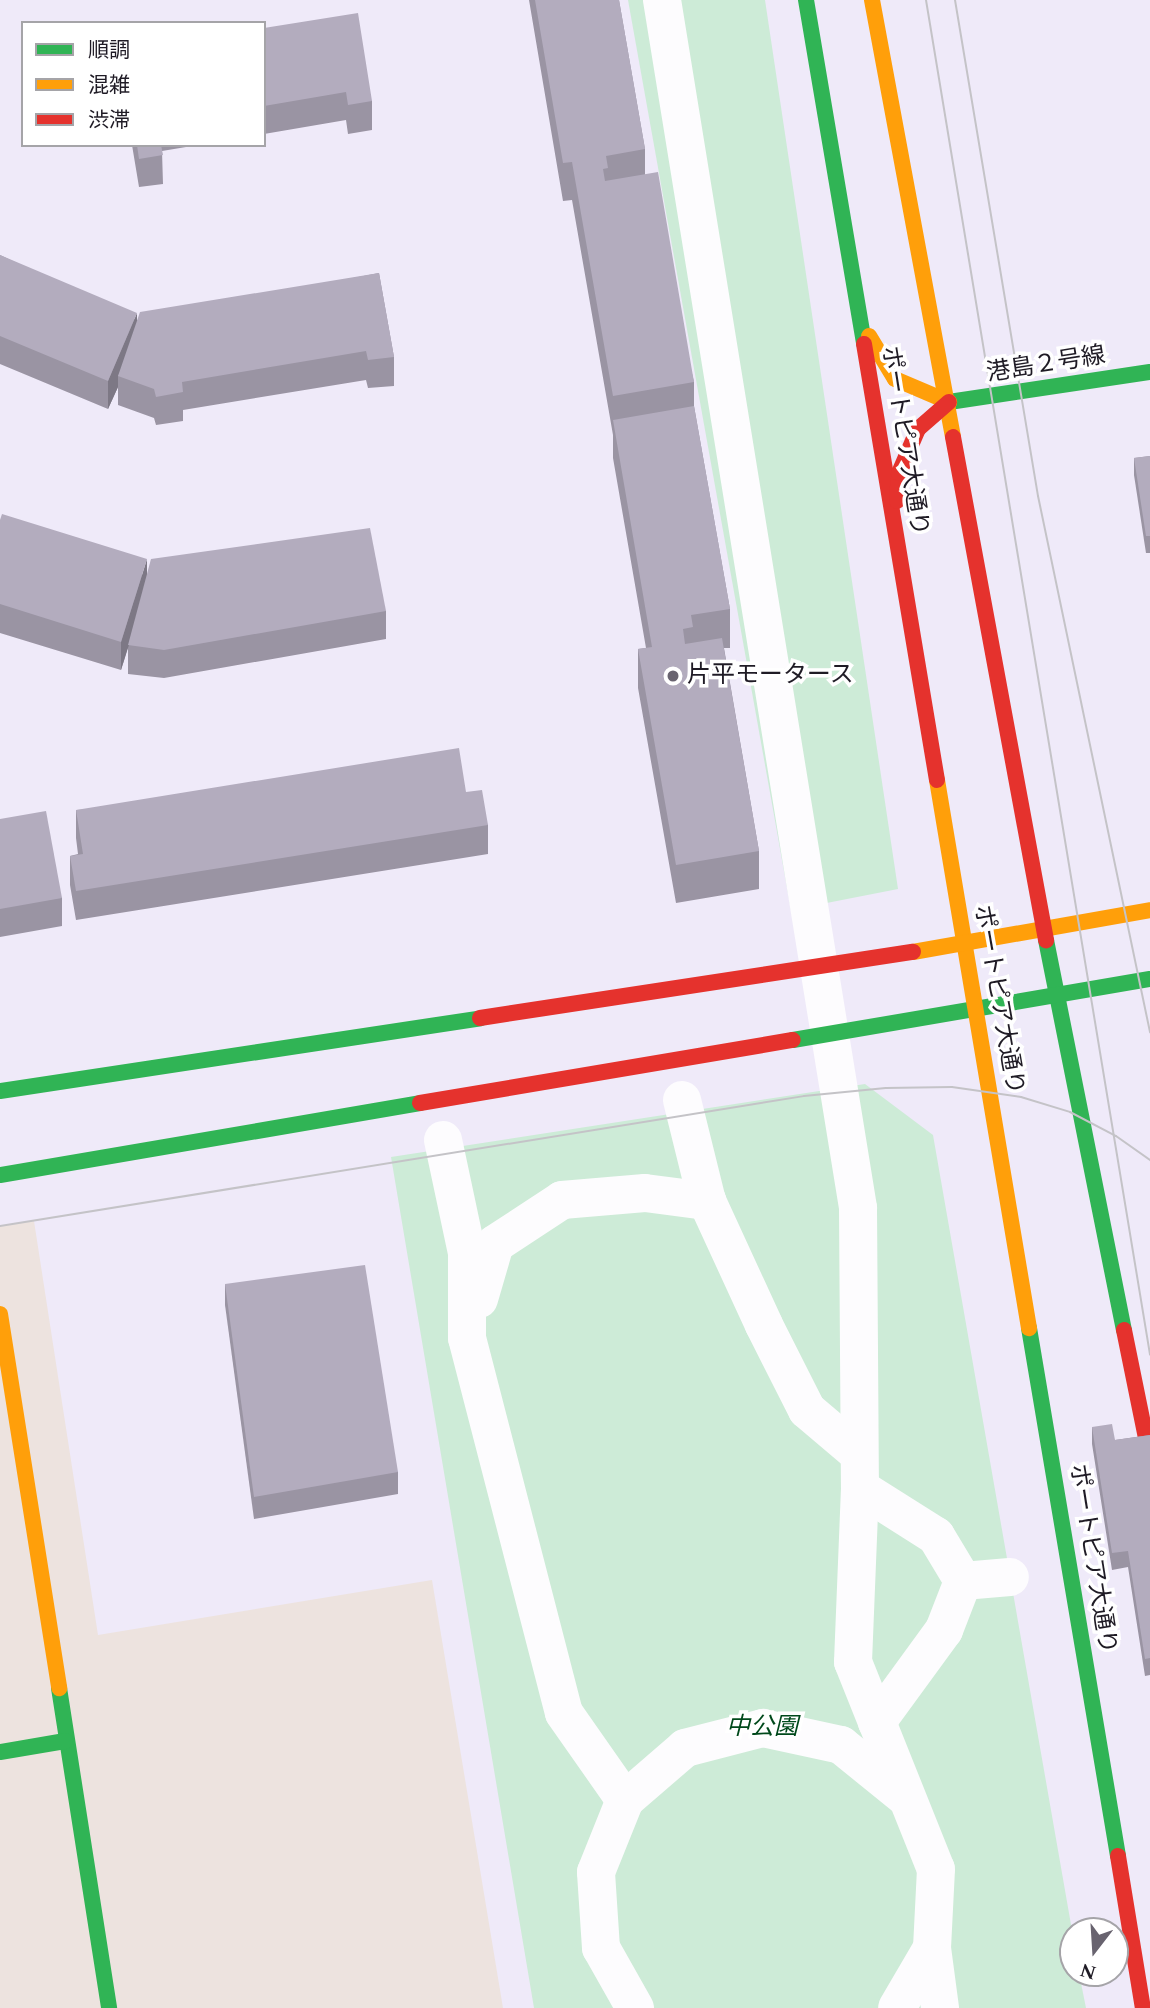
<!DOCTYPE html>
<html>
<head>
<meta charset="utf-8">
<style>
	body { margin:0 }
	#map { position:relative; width:1150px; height:2008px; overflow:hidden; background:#efeaf9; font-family:Spectral,"Noto Sans JP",serif }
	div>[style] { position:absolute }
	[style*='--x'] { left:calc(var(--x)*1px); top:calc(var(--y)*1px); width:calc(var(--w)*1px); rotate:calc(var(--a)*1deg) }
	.industrial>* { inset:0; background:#ede3df }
	.green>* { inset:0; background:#cdebd7 }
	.street>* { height:38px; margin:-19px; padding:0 19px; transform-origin:19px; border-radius:19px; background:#fdfcfe }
	.fast>* { height:16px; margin:-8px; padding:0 8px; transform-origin:8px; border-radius:8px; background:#30b455 }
	.slow>* { height:16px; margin:-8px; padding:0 8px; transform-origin:8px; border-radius:8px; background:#ff9f0a }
	.jam>* { height:16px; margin:-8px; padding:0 8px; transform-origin:8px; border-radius:8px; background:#e5322d }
	.tram>* { height:2px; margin:-1px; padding:0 1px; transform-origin:1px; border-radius:1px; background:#c4c3c7 }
	.wall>* { inset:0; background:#9a94a3 }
	.shaded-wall>* { inset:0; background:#7d7885 }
	.building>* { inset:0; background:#b3acbe }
	.dots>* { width:19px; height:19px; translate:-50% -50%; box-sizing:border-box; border:4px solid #fff; border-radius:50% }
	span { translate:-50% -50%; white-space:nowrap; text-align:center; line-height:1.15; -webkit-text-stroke:7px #fff; paint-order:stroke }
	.street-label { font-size:24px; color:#1f1b25 }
	.poi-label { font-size:24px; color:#1f1b25 }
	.left { translate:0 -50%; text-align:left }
	.park-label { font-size:24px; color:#00491b; font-style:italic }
	.legend { position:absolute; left:21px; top:21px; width:245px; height:126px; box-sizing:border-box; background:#fff; border:2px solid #a5a4a8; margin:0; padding:9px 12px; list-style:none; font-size:21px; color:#1f1b25 }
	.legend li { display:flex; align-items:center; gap:14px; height:35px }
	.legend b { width:35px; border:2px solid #a5a4a8 }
	.north { position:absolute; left:1059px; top:1917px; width:70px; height:70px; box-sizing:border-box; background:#fff; border:2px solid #a5a4a8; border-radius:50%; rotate:197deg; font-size:19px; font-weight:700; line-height:28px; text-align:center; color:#1f1b25 }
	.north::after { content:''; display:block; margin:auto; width:24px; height:32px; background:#68636f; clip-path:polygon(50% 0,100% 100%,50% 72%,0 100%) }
</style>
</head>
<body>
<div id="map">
	<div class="industrial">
		<i style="clip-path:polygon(34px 1221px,98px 1635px,432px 1580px,503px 2008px,0 2008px,0 1226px)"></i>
	</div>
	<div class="green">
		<i style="clip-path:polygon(628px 0,765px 0,898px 889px,791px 910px)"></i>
		<i style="clip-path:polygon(865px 1084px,933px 1135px,1073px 1936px,1073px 1973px,1079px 1973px,1086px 2008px,534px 2008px,391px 1157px)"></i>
	</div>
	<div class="street">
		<i style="--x:662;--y:0;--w:1224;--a:80.78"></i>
		<i style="--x:858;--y:1208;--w:280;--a:89.6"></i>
		<i style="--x:860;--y:1488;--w:174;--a:92.3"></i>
		<i style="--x:853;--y:1662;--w:223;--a:68.2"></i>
		<i style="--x:936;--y:1869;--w:79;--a:92.9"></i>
		<i style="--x:932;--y:1948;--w:69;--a:120.3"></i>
		<i style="--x:682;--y:1100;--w:104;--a:76.1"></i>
		<i style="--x:707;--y:1201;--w:136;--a:65.3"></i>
		<i style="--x:764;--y:1325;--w:95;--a:63.2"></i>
		<i style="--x:807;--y:1410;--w:68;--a:40.2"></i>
		<i style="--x:443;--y:1140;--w:116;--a:78"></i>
		<i style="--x:467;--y:1253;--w:85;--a:90"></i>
		<i style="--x:467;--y:1338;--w:387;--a:75.5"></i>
		<i style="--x:564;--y:1713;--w:106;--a:55"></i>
		<i style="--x:479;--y:1299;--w:57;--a:-73.8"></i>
		<i style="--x:495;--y:1244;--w:80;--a:-33.3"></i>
		<i style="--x:562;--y:1200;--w:83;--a:-4.8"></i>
		<i style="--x:645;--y:1193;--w:63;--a:7.4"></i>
		<i style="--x:860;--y:1488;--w:90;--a:32.3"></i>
		<i style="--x:936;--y:1536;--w:52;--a:59"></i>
		<i style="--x:963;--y:1581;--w:53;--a:111.2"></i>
		<i style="--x:944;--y:1630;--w:114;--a:126.1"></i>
		<i style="--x:963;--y:1581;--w:47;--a:-4.9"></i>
		<i style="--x:932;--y:1948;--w:61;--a:82.4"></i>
		<i style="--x:635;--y:2008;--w:69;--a:-119.5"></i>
		<i style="--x:601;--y:1948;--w:76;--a:-93.8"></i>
		<i style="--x:596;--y:1872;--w:78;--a:-68.1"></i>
		<i style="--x:625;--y:1800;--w:79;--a:-40.9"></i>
		<i style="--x:685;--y:1748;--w:81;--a:-14.4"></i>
		<i style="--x:763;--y:1728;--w:80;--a:12.3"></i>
		<i style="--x:841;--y:1745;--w:81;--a:39"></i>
	</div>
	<div class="fast">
		<i style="--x:806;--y:0;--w:349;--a:80.4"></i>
		<i style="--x:949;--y:402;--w:203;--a:-8.5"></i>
		<i style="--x:1046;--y:940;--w:398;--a:78.7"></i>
		<i style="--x:793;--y:1040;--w:362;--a:-9.7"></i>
		<i style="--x:0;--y:1091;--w:486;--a:-8.6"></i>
		<i style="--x:0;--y:1175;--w:426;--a:-9.7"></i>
		<i style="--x:1029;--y:1328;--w:535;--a:80.43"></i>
		<i style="--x:59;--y:1688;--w:324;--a:81.1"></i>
		<i style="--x:0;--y:1752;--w:66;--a:-9.6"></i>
	</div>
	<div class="slow">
		<i style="--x:872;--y:0;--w:444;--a:79.5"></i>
		<i style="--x:869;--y:336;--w:50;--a:58.8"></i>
		<i style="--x:895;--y:379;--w:59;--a:23.1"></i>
		<i style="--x:937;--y:780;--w:556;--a:80.47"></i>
		<i style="--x:913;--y:952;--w:241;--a:-10"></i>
		<i style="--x:0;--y:1314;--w:379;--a:81"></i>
	</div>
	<div class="jam">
		<i style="--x:864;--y:344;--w:442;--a:80.5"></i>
		<i style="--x:953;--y:437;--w:512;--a:79.52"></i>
		<i style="--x:897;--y:501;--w:28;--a:-86"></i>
		<i style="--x:899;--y:473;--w:48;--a:-66.6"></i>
		<i style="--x:918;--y:429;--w:41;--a:-41.1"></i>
		<i style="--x:480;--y:1018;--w:438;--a:-8.7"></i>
		<i style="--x:420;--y:1103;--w:378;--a:-9.6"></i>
		<i style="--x:1124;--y:1330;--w:131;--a:78.5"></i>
		<i style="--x:1118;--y:1856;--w:154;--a:80.7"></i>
	</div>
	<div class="tram">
		<i style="--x:926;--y:0;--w:1373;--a:80.61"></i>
		<i style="--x:955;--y:0;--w:503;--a:80.5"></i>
		<i style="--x:1038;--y:496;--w:548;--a:78.2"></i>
		<i style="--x:0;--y:1226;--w:814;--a:-9.18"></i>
		<i style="--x:804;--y:1096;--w:82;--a:-5.6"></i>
		<i style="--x:886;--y:1088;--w:66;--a:-0.9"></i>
		<i style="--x:952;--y:1087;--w:70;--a:8.2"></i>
		<i style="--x:1021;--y:1097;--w:51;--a:17"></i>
		<i style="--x:1070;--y:1112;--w:52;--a:27.6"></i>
		<i style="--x:1116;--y:1136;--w:42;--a:35.2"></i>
	</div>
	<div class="wall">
		<i style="clip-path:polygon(529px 0,619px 0,645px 149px,645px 174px,694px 382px,694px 406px,730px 609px,730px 648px,724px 648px,759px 851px,759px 889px,676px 903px,638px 688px,638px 649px,646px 648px,613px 458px,613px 435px,572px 200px,563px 201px)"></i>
		<i style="clip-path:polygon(264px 28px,372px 101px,372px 130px,348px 134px,346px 120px,264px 134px)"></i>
		<i style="clip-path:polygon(132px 145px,198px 145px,162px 151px,163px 184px,139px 187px)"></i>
		<i style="clip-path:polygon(0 255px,137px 320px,379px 273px,394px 357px,394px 386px,368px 388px,366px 380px,183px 410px,183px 421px,156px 425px,154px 418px,118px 405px,118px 387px,108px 409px,0 364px)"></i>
		<i style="clip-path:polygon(1150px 456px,1150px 553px,1146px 553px,1134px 475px,1134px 458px)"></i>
		<i style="clip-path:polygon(0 520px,147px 577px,386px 611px,386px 639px,164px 678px,128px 674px,128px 647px,121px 670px,0 633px)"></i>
		<i style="clip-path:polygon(466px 792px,488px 825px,488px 854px,76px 920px,70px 885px,70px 856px,78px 854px,76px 838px,76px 810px)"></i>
		<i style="clip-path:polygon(0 819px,62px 898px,62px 926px,0 937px)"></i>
		<i style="clip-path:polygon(225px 1284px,398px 1472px,398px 1494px,254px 1519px,225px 1305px)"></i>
		<i style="clip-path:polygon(1092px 1427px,1115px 1440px,1150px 1435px,1150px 1675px,1145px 1676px,1128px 1567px,1112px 1570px,1092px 1444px)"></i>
	</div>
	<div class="shaded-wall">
		<i style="clip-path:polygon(137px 313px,137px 342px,118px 376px,118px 387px,108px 409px,108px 381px)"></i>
		<i style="clip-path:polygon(147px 559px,147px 588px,121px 670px,121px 642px)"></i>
	</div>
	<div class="building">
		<i style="clip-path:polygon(535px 0,619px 0,645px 149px,606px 156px,608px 168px,603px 169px,605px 181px,658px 172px,694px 382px,613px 396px,572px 162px,563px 163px)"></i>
		<i style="clip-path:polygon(358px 13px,372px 101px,348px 105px,346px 92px,264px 106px,264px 28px)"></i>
		<i style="clip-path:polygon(137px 145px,161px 145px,163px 155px,139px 159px)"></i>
		<i style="clip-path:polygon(0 255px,137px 313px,108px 381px,0 336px)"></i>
		<i style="clip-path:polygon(379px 273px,394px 357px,368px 360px,366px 351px,182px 382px,183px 392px,156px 397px,154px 389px,118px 376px,140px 312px)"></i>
		<i style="clip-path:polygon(694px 406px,730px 609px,691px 615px,693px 627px,683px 629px,685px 644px,722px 638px,759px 851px,676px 865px,638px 649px,652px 647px,613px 420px)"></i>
		<i style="clip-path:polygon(1150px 456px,1150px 536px,1146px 536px,1134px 458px)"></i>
		<i style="clip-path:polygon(2px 514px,147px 559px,121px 642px,0 604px,0 520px)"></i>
		<i style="clip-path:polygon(370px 528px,386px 611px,164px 650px,128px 645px,151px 559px)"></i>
		<i style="clip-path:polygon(459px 748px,466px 792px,482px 790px,488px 825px,76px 891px,70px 856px,83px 854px,76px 810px)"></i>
		<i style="clip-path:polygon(46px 811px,62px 898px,0 909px,0 819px)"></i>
		<i style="clip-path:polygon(365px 1265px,398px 1472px,254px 1497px,225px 1284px)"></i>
		<i style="clip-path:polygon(1112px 1424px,1115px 1440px,1150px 1435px,1150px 1658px,1145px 1659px,1128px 1551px,1112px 1553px,1092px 1427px)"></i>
	</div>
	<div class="dots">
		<i style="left:673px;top:676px;background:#68636f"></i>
	</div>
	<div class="street-label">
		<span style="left:1046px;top:365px;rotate:-9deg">港島２号線</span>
		<span style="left:904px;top:441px;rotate:81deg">ポートピア大通り</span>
		<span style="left:998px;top:1000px;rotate:80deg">ポートピア大通り</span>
		<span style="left:1092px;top:1559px;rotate:81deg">ポートピア大通り</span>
	</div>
	<div class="poi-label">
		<span class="left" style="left:687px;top:676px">片平モータース</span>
	</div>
	<div class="park-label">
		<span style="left:762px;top:1728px">中公園</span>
	</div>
	<ul class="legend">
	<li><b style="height:9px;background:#30b455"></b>順調</li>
	<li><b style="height:9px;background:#ff9f0a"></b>混雑</li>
	<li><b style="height:9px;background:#e5322d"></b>渋滞</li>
	</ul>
	<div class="north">N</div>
</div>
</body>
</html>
